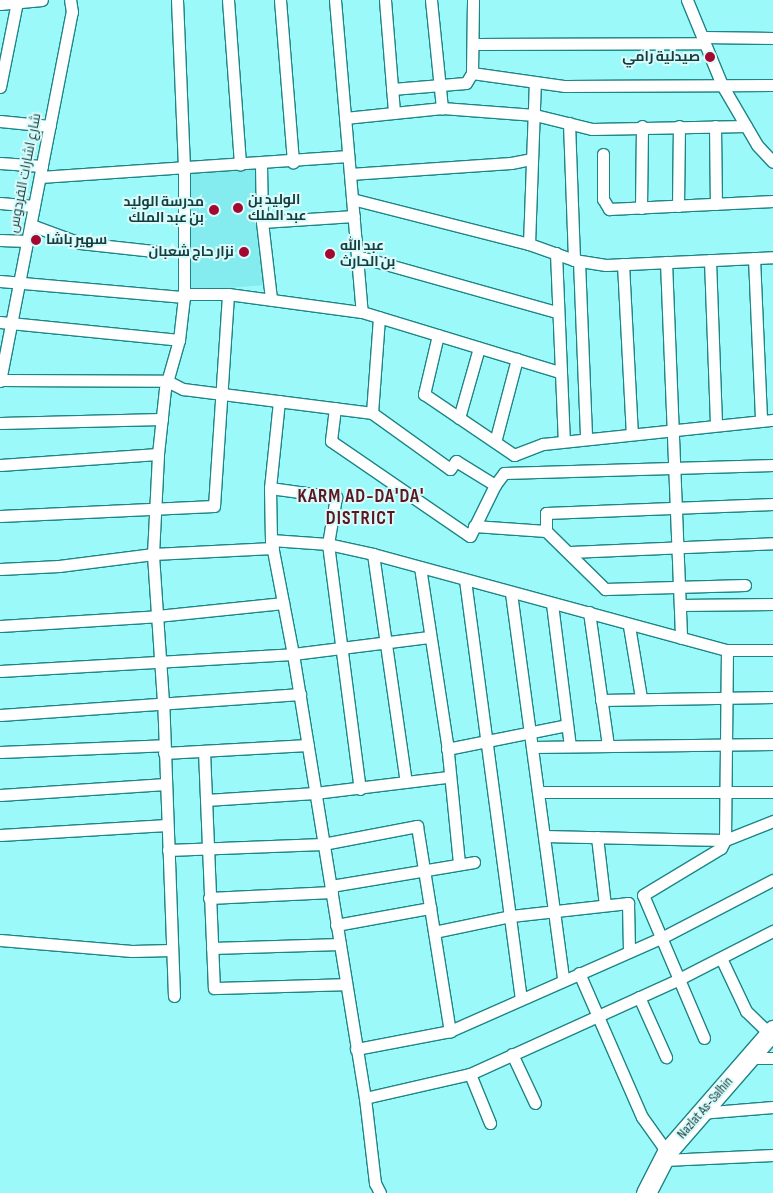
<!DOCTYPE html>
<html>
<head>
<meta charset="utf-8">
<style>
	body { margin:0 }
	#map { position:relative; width:773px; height:1193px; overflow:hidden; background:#9cf9fa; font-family:"Sofia Sans Condensed",Cairo,sans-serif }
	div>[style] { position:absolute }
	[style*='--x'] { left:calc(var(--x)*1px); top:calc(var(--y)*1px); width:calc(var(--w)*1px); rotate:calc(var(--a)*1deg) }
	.built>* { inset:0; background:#84ecee }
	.roads { filter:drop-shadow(1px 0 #1e8587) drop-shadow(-1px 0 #1e8587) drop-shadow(0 1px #1e8587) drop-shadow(0 -1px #1e8587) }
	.street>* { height:11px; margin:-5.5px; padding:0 5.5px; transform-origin:5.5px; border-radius:5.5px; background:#fff }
	.primary>* { height:19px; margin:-9.5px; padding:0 9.5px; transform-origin:9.5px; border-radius:9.5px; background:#fff }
	.dots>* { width:14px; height:14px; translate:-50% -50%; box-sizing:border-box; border:2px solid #d9fbfb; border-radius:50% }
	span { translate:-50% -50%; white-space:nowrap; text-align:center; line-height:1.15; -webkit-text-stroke:4px #d9fbfb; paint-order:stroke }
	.poi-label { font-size:14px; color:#163d3e; font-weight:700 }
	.right { translate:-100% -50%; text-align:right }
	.left { translate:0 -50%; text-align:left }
	.street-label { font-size:14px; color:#163d3e }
	.district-label { font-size:19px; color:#5c1620; font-weight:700; letter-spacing:1px }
</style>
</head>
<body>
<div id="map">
	<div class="built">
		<i style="clip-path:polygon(255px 166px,265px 285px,191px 291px,183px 172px)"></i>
	</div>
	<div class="roads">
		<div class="street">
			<i style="--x:228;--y:0;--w:165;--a:85.8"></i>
			<i style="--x:280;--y:0;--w:163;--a:85.4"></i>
			<i style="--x:335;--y:0;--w:313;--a:85.1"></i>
			<i style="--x:385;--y:0;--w:113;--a:85.4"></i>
			<i style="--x:431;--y:0;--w:109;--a:84.2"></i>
			<i style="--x:687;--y:0;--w:92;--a:67.6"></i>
			<i style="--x:722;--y:85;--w:69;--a:59.7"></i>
			<i style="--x:757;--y:145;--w:23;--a:47"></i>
			<i style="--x:0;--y:4;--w:42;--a:-5.4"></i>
			<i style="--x:703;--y:37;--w:70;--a:0.8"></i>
			<i style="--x:474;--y:44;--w:231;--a:-0.2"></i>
			<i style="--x:472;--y:73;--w:94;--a:8"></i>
			<i style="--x:565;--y:86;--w:208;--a:-0.3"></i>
			<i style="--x:0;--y:87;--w:87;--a:-78.7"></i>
			<i style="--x:392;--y:89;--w:74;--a:-4.6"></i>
			<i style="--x:466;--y:83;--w:12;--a:-59"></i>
			<i style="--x:472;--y:73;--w:73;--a:-89.2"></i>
			<i style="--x:345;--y:118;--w:98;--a:-5.9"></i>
			<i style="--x:442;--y:108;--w:93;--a:4.3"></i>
			<i style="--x:535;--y:115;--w:59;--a:13.8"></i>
			<i style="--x:592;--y:129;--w:154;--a:-1.1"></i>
			<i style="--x:0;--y:121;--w:50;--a:5.7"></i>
			<i style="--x:569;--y:123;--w:137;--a:87.9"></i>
			<i style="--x:715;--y:126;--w:78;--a:89.3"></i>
			<i style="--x:603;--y:154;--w:45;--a:90"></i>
			<i style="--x:603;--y:199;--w:12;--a:59"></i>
			<i style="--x:609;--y:209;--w:164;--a:-2.8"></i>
			<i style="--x:0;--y:163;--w:42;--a:4.1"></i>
			<i style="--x:261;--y:164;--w:58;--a:89"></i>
			<i style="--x:262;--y:222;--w:78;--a:83.3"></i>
			<i style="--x:350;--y:174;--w:161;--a:-3.9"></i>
			<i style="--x:511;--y:163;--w:20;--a:-11"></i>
			<i style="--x:40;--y:177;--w:309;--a:-3.9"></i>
			<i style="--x:352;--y:199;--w:183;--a:14.3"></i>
			<i style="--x:529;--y:244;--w:48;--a:19.6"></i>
			<i style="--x:574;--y:260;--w:32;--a:9"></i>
			<i style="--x:606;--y:265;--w:167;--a:-2.7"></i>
			<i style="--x:0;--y:203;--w:34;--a:5"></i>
			<i style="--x:678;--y:206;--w:80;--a:-89.3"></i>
			<i style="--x:641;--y:208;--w:82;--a:-89.3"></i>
			<i style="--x:262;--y:222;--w:92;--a:-3.7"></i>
			<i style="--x:31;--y:225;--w:52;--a:20.2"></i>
			<i style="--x:80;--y:243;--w:74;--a:6.2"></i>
			<i style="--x:0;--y:240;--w:27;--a:2"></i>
			<i style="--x:529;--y:244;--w:161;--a:-87.9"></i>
			<i style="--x:556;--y:253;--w:188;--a:87.6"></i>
			<i style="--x:357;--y:256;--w:207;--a:15.7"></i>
			<i style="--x:754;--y:258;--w:163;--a:87.5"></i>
			<i style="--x:710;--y:260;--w:165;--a:87.9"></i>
			<i style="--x:579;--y:261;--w:178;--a:87.7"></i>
			<i style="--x:666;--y:262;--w:376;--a:87.7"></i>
			<i style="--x:623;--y:264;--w:170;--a:87"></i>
			<i style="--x:0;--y:281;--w:185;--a:5"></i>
			<i style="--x:183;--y:294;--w:45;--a:0"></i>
			<i style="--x:228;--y:294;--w:135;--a:7.7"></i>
			<i style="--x:362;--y:312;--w:207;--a:16.9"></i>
			<i style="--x:0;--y:322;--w:180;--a:5.7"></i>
			<i style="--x:438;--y:335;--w:61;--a:103.3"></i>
			<i style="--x:424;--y:394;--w:109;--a:34.1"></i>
			<i style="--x:514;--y:455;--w:31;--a:-21"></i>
			<i style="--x:543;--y:444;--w:231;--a:-6"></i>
			<i style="--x:0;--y:380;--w:167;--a:0.3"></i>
			<i style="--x:167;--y:381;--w:18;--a:27"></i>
			<i style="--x:183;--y:389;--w:191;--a:7.2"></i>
			<i style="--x:372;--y:413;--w:96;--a:35.7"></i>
			<i style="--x:450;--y:469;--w:10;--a:-53"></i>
			<i style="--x:456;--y:461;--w:46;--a:31.6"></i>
			<i style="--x:0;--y:381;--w:376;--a:-79"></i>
			<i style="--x:72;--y:12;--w:12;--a:-99"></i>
			<i style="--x:279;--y:401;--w:87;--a:95.9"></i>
			<i style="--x:270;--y:488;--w:52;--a:88.9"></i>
			<i style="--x:271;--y:540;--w:116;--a:79.1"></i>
			<i style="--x:293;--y:654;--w:450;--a:80.8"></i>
			<i style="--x:365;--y:1098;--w:86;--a:83.3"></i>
			<i style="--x:375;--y:1183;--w:11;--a:63"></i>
			<i style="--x:335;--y:408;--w:33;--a:97"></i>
			<i style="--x:331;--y:441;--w:168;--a:34.4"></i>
			<i style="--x:470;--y:536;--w:57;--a:-63.9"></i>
			<i style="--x:495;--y:485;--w:15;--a:-53"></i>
			<i style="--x:504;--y:473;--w:269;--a:-1.7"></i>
			<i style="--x:372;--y:413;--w:96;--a:-85.8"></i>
			<i style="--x:459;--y:418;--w:73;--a:-74.1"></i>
			<i style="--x:0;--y:423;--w:162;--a:-1.4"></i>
			<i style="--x:495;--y:442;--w:86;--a:-75.2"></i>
			<i style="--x:0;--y:465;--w:158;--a:-4"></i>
			<i style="--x:270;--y:488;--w:67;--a:7.8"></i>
			<i style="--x:336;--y:497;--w:48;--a:99.7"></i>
			<i style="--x:328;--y:544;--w:247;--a:82.6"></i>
			<i style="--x:0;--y:516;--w:214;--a:-2.7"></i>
			<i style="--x:214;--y:506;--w:212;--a:-86.2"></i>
			<i style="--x:474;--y:526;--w:72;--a:4"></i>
			<i style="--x:546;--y:531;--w:18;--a:-90"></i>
			<i style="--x:546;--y:513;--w:227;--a:-2.3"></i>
			<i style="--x:546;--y:531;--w:83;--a:44.5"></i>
			<i style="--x:605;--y:589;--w:140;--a:-1.6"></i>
			<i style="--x:271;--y:540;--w:57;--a:4"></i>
			<i style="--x:328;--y:544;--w:46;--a:12.5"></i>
			<i style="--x:373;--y:554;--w:367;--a:15.2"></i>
			<i style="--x:727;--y:650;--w:46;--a:0"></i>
			<i style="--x:570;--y:552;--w:203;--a:-2.5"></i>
			<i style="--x:373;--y:554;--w:230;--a:81.8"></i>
			<i style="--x:420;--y:567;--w:178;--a:81.3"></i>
			<i style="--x:447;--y:743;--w:121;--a:84.3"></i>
			<i style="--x:0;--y:569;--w:59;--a:-2.9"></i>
			<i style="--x:59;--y:566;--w:95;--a:-7.3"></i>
			<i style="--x:153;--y:554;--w:120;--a:-2.9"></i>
			<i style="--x:465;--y:580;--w:422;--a:82.4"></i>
			<i style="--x:511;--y:593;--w:389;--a:82.3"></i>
			<i style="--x:552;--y:604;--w:143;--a:82.8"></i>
			<i style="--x:680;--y:605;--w:93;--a:-0.6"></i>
			<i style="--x:589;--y:612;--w:134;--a:81.9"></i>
			<i style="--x:0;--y:626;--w:157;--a:-3.6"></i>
			<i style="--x:157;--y:616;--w:127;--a:-5.9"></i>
			<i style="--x:629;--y:626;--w:73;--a:80.5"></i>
			<i style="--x:0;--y:671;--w:293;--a:-3.3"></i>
			<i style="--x:293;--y:654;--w:137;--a:-7.1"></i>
			<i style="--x:601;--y:700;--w:172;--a:-1"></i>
			<i style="--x:0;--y:715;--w:301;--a:-4"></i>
			<i style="--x:532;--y:747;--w:241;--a:-0.7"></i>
			<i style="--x:447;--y:749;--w:122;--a:-11.3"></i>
			<i style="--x:204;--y:751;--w:237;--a:87.6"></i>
			<i style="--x:214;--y:988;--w:131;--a:-1.7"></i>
			<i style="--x:0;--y:752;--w:164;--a:-2.4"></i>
			<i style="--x:164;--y:753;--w:144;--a:-3.2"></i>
			<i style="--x:538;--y:792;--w:235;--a:0"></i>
			<i style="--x:0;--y:795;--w:166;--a:-3.8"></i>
			<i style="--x:206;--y:800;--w:109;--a:-3.7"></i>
			<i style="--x:315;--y:793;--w:134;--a:-6.9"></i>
			<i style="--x:0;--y:835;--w:167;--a:-3.4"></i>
			<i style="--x:544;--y:836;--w:181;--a:1.3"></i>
			<i style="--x:725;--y:840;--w:190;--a:-89.4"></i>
			<i style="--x:597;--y:837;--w:68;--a:83.3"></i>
			<i style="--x:168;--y:850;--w:155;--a:-2.2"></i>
			<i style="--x:323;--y:844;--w:96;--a:-10.8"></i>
			<i style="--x:417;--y:826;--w:208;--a:80.9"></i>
			<i style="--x:331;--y:886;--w:145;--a:-9.5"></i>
			<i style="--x:209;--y:898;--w:123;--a:-2.8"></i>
			<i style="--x:336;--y:925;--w:96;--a:-10.3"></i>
			<i style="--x:434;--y:932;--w:79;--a:-11.7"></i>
			<i style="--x:511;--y:916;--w:118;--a:-6.3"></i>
			<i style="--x:628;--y:903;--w:48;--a:88.8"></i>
			<i style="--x:0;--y:940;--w:132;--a:4.8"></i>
			<i style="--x:132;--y:951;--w:40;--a:-1.4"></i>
			<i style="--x:212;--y:948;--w:128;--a:-1.8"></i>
			<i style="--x:721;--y:958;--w:59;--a:64.7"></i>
			<i style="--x:746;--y:1011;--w:33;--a:44"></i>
			<i style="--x:579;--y:973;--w:157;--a:66.4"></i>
			<i style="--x:642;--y:1117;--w:43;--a:54.5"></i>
			<i style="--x:174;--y:996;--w:294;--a:-92.1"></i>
			<i style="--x:163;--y:702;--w:148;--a:-93.9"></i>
			<i style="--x:153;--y:554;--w:100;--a:-87.1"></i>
			<i style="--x:158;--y:454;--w:65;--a:-83.9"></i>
			<i style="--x:165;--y:389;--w:51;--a:-74.1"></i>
			<i style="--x:179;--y:340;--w:43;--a:-83.4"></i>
			<i style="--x:184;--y:297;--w:130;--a:-90"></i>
			<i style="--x:184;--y:167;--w:167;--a:-92.4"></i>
			<i style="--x:639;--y:997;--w:66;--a:65.8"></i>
			<i style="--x:704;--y:1038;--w:155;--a:-113.1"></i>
			<i style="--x:643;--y:895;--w:91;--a:-31.1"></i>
			<i style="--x:721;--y:848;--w:9;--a:-63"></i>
			<i style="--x:725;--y:840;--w:52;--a:-21.6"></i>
			<i style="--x:356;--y:1049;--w:96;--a:-10.8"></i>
			<i style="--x:450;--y:1031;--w:231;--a:-23.8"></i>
			<i style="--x:661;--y:938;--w:126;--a:-27.4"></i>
			<i style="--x:512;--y:1054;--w:54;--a:64.9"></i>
			<i style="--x:749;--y:1058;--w:24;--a:0"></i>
			<i style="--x:470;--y:1074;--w:53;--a:67.8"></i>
			<i style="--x:365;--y:1098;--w:108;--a:-12.9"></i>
			<i style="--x:470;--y:1074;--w:230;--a:-24.4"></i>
			<i style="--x:679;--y:979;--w:106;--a:-27.1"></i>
			<i style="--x:700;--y:1113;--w:73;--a:-4.7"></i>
			<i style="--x:664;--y:1160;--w:109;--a:-2.6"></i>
		</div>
		<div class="primary">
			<i style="--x:646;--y:1193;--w:46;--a:-62.9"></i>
			<i style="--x:667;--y:1152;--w:162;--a:-49"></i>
		</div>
	</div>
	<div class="dots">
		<i style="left:710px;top:57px;background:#a40831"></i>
		<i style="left:238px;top:208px;background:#a40831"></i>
		<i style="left:214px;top:210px;background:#a40831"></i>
		<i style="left:36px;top:240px;background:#a40831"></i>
		<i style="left:244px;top:252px;background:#a40831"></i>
		<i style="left:330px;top:254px;background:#a40831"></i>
	</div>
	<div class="poi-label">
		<span class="right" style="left:700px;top:57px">صيدلية رامي</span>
		<span class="left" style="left:248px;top:208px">الوليد بن<br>عبد الملك</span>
		<span class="right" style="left:204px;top:210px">مدرسة الوليد<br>بن عبد الملك</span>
		<span class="left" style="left:46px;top:240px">سهير باشا</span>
		<span class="left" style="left:340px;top:254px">عبد الله<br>بن الحارث</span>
		<span class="right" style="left:234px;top:252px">نزار حاج شعبان</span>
	</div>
	<div class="street-label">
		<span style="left:25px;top:173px;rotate:-79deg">شارع اشارات الفردوس</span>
		<span style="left:705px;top:1108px;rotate:-49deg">Nazlat As-Salhin</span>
	</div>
	<div class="district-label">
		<span style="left:361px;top:508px">KARM AD-DA'DA'<br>DISTRICT</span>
	</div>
</div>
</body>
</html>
